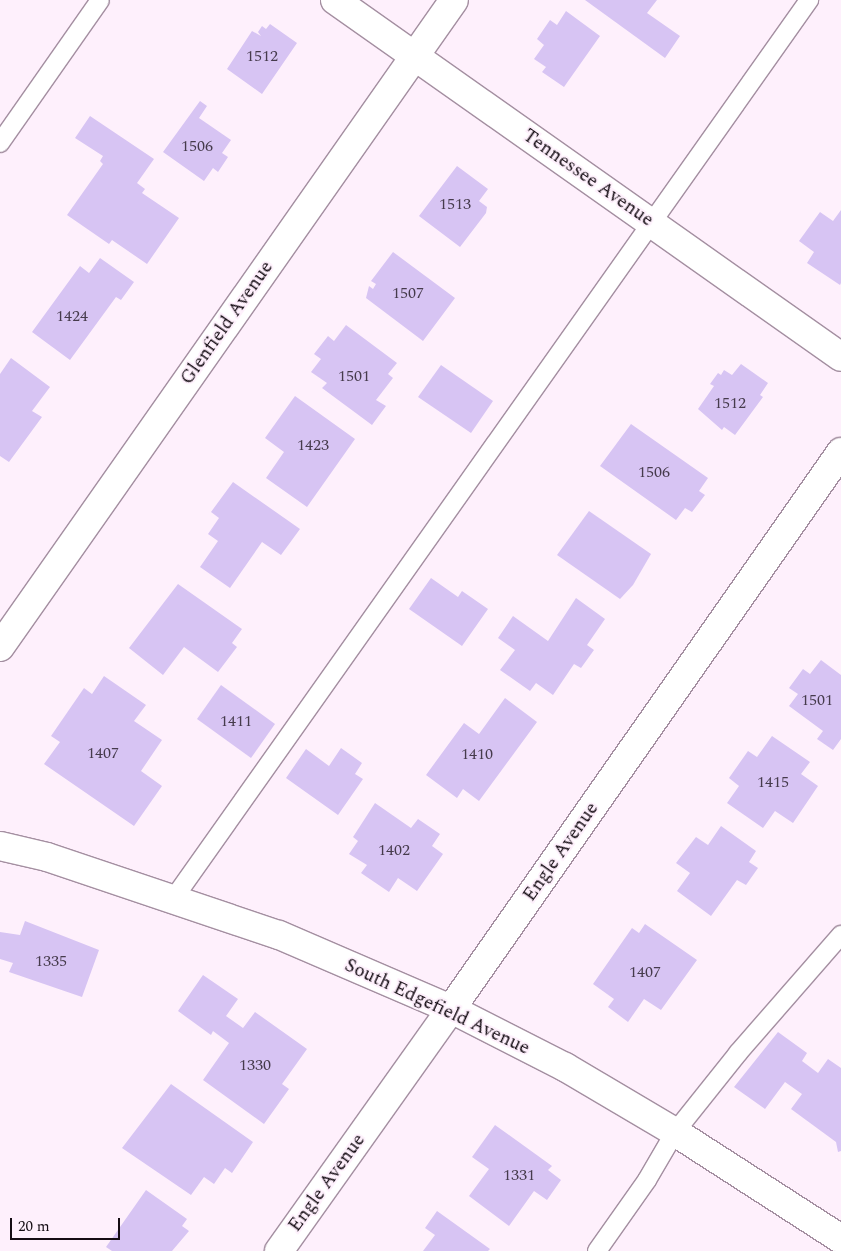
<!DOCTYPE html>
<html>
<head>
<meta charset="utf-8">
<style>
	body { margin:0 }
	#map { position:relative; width:841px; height:1251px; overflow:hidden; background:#fef0fc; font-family:Spectral,serif }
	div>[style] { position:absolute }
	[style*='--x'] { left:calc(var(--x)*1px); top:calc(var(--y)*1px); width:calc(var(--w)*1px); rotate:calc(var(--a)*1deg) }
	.building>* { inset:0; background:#d7c4f3 }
	.roads { filter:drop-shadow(1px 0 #a48fa1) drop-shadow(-1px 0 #a48fa1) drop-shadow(0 1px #a48fa1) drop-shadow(0 -1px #a48fa1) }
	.service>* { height:18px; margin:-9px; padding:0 9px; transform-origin:9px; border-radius:9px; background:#fff }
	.minor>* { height:28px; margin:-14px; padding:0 14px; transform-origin:14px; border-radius:14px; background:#fff }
	.tertiary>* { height:28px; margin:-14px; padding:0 14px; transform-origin:14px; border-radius:14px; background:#fff }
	span { translate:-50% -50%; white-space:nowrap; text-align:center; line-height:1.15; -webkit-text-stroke:4px #fef0fc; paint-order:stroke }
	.number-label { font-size:16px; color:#463b4c }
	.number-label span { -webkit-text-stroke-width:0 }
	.street-label { font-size:19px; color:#150d14 }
	.scale { position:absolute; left:10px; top:1218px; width:110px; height:22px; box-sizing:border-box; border:2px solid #150d14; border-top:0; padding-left:6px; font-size:15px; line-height:18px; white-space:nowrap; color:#150d14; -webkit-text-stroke:4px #fef0fc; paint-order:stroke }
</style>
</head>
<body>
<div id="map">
	<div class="building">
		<i style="clip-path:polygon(585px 0,657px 0,647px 13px,680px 36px,665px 58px)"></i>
		<i style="clip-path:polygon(566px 11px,600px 36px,564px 87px,542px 72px,546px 67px,534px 59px,544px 45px,537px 39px,550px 20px,557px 25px)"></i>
		<i style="clip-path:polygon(270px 24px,297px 43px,262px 94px,227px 69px,252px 31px,261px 36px,258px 32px,262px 26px,266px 29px)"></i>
		<i style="clip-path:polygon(200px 101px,207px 106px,199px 118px,231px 140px,222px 153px,228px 157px,218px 172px,213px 168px,204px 181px,163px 152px)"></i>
		<i style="clip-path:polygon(90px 116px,154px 159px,137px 183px,145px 189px,142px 193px,179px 218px,147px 264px,112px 240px,109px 244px,67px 215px,103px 164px,100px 161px,103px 156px,75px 138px)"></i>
		<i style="clip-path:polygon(457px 166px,488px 189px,479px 201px,487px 207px,486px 213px,460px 247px,419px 216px)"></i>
		<i style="clip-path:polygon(841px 210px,841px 283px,840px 285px,807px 263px,814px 252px,799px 241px,820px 212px,833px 221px)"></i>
		<i style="clip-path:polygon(393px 252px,455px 298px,423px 341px,366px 298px,369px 286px,373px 289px,376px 284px,371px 281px)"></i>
		<i style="clip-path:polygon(100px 258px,134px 282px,121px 300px,116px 297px,70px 360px,32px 332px,80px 266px,89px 273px)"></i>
		<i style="clip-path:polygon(346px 325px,397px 363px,388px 374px,393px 378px,376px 400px,386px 406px,372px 425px,322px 388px,327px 383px,311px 372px,321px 359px,314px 354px,328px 336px,334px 341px)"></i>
		<i style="clip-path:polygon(11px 358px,50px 387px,32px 411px,42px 417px,9px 462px,0 456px,0 374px)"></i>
		<i style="clip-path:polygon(741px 364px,768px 383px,760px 395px,763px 397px,735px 435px,724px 427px,722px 430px,698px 409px,714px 386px,710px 384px,718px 373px,721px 375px,724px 370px,732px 375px)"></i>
		<i style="clip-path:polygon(441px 365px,493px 401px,471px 433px,418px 397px)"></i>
		<i style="clip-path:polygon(295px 396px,355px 439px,307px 507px,266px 478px,284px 452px,265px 438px)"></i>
		<i style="clip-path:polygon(631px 424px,708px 478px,699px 491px,705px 495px,692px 512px,685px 508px,676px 520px,600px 466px)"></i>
		<i style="clip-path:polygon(233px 482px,300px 529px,281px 555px,262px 542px,230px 588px,200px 567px,218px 541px,208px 534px,219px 518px,211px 512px)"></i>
		<i style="clip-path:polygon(589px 511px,651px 554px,633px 585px,620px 599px,557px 555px)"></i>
		<i style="clip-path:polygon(431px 578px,458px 597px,462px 591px,488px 609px,462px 646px,409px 609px)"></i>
		<i style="clip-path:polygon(178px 584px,242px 629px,232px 643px,237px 647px,218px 672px,184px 647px,163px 675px,129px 648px)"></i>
		<i style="clip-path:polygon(576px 598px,605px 619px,587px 645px,594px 650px,581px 668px,574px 664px,553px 695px,536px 683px,530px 691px,500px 670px,515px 650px,498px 638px,513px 616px,548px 641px)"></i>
		<i style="clip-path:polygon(821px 660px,841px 675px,841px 739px,833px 750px,817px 739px,823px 731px,789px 706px,798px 694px,789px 688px,803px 669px,810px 674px)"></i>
		<i style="clip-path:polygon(104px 676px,146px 705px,134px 721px,162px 740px,141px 771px,162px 786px,134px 826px,44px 764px,60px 742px,51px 736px,84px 688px,92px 694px)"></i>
		<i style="clip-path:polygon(221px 685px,275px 724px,251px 758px,197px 719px)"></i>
		<i style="clip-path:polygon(505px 698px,537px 722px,479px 801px,463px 789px,457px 798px,426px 775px,464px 723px,479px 734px)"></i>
		<i style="clip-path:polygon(772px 736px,810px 762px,801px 774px,818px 786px,793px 823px,775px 811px,763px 828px,727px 803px,739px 786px,729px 778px,748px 751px,757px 757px)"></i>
		<i style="clip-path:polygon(341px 748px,362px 763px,355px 774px,363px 779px,338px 815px,286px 778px,306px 749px,329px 766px)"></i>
		<i style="clip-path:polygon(375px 803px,411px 828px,418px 819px,440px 834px,432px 846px,443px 854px,417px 891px,398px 878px,389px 892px,361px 873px,367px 865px,349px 854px,358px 841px,353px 837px)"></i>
		<i style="clip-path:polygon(721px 826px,756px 851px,749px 862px,758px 868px,746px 885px,737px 880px,711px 916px,677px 891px,690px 873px,676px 863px,696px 837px,708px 845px)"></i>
		<i style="clip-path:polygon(25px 921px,99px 950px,82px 997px,9px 972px,13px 963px,0 959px,0 932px,20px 935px)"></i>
		<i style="clip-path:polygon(645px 924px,697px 960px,661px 1010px,644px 999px,628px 1022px,608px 1007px,614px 999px,593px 984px,632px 928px,639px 933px)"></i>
		<i style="clip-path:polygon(203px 975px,238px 999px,226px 1016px,243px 1028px,255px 1012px,307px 1049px,282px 1084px,289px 1089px,264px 1124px,203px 1080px,229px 1043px,213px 1031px,211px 1035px,178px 1011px)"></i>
		<i style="clip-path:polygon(778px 1032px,807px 1053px,802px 1061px,818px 1073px,828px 1059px,841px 1068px,841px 1151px,838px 1152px,836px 1142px,791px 1109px,802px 1094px,785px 1082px,765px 1109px,734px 1087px)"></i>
		<i style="clip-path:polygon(171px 1084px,253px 1142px,232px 1173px,225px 1168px,214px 1184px,204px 1177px,191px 1195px,122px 1148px)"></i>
		<i style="clip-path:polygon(495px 1125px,552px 1166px,548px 1170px,561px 1180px,547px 1200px,534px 1191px,509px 1226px,469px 1196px,489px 1169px,472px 1157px)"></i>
		<i style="clip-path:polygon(146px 1190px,187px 1219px,182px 1226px,189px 1231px,172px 1251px,112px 1251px,106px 1247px)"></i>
		<i style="clip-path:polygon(437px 1211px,490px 1249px,488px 1251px,423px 1251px,435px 1235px,425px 1228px)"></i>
	</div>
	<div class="roads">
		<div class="service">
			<i style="--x:0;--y:143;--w:174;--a:-55"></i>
			<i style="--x:174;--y:898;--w:1100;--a:-54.73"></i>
			<i style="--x:597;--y:1251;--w:87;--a:-54.8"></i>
			<i style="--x:647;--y:1180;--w:56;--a:-59.7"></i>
			<i style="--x:675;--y:1132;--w:101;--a:-51.4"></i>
			<i style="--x:738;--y:1053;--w:157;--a:-48.9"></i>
		</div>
		<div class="minor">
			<i style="--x:335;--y:0;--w:619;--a:35.2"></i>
			<i style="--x:0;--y:647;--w:790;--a:-54.94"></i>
			<i style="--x:279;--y:1251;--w:297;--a:-54.6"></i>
			<i style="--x:451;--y:1009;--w:680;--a:-55"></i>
		</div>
		<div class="tertiary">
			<i style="--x:0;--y:846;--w:48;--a:13.2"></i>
			<i style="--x:47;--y:857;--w:245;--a:18.6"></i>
			<i style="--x:279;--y:935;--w:187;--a:23.3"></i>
			<i style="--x:451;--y:1009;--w:128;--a:27"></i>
			<i style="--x:565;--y:1067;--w:128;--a:30.6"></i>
			<i style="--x:675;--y:1132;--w:197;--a:32.8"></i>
		</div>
	</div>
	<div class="number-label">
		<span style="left:262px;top:56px">1512</span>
		<span style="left:197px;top:146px">1506</span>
		<span style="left:455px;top:204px">1513</span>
		<span style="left:408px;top:293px">1507</span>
		<span style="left:72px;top:316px">1424</span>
		<span style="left:354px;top:376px">1501</span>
		<span style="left:730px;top:403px">1512</span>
		<span style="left:313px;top:445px">1423</span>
		<span style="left:654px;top:472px">1506</span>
		<span style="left:817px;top:700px">1501</span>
		<span style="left:236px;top:721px">1411</span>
		<span style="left:103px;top:753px">1407</span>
		<span style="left:477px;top:754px">1410</span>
		<span style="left:773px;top:782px">1415</span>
		<span style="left:394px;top:850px">1402</span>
		<span style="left:51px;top:961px">1335</span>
		<span style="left:645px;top:972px">1407</span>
		<span style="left:255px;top:1065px">1330</span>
		<span style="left:519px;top:1175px">1331</span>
	</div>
	<div class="street-label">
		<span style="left:588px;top:178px;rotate:35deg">Tennessee Avenue</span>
		<span style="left:227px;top:323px;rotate:-55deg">Glenfield Avenue</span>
		<span style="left:561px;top:852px;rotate:-55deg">Engle Avenue</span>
		<span style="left:437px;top:1007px;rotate:25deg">South Edgefield Avenue</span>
		<span style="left:327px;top:1183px;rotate:-54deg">Engle Avenue</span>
	</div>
	<div class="scale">20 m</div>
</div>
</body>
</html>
